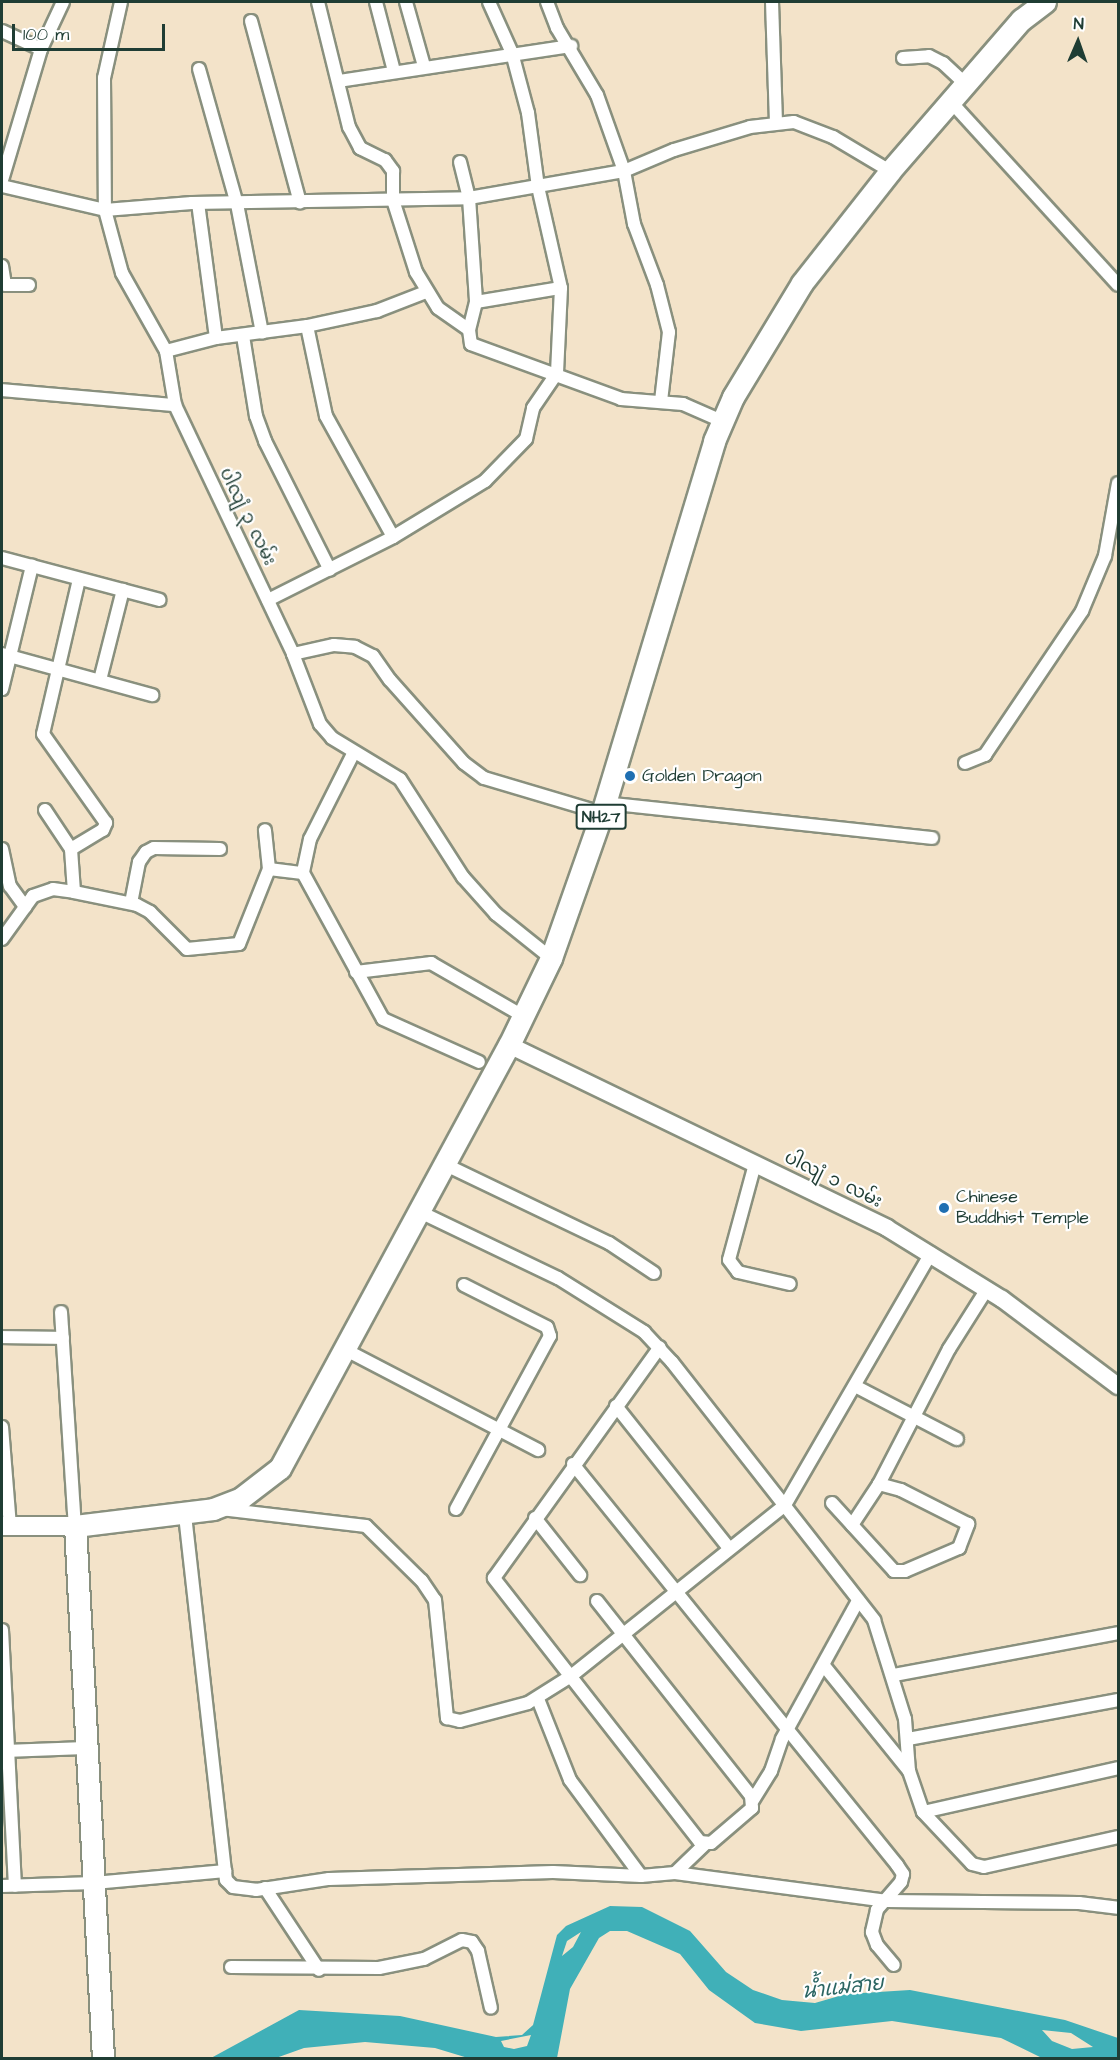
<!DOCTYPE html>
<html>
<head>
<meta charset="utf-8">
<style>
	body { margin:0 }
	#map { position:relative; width:1120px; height:2060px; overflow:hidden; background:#f3e3c9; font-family:"Architects Daughter","Noto Sans Myanmar","Playpen Sans Thai",sans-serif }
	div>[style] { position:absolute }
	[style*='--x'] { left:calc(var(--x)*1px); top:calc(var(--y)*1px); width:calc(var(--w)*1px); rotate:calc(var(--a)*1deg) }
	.water>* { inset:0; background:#40b0b8 }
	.roads { filter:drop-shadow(2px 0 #89907e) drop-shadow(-2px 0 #89907e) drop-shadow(0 2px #89907e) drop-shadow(0 -2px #89907e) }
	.street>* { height:12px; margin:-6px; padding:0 6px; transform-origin:6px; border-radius:6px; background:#fff }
	.secondary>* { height:16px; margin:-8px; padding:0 8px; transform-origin:8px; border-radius:8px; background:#fff }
	.primary>* { height:18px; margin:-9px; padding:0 9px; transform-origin:9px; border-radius:9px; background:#fff }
	.highway>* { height:21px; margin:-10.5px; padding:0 10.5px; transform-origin:10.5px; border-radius:10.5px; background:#fff }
	.dots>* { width:16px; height:16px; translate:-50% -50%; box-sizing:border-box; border:3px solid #fff; border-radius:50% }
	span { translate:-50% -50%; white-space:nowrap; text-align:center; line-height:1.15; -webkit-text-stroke:4.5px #fff; paint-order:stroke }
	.shield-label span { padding:2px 4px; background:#fff; border:2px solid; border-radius:4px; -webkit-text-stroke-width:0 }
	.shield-label { font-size:16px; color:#1f3d34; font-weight:700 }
	.street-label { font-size:18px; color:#1f3d34 }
	.poi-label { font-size:18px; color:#1f3d34 }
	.left { translate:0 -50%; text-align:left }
	.water-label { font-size:20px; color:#2b6562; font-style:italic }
	.frame { position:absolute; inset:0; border:3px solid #1f3d34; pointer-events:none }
	.north { position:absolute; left:1048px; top:12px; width:60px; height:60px; -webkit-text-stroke:4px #fff; paint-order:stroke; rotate:2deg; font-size:16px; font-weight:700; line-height:24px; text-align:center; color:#1f3d34 }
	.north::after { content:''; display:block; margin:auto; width:21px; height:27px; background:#1f3d34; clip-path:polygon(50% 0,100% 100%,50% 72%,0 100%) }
	.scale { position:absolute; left:12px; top:24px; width:153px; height:27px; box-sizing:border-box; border:3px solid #1f3d34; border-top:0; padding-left:8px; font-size:18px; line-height:21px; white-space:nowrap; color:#1f3d34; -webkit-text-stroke:4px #fff; paint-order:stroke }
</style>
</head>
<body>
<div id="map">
	<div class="water">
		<i style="clip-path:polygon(evenodd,610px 1906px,642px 1907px,690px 1931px,726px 1972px,753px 1990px,782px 2000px,815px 2003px,846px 1994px,910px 1990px,1065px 2020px,1118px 2038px,1118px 2058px,1042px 2058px,1001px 2038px,892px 2021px,801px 2031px,755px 2023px,709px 1990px,680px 1954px,627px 1931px,610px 1931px,599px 1938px,570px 1989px,557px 2058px,468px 2058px,435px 2048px,365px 2042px,304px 2048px,276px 2058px,211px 2058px,299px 2010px,400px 2016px,496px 2037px,522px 2035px,533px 2025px,557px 1935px,566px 1926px,610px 1906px,581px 1932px,573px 1947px,562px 1956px,567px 1941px,581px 1932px,610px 1906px,1042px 2030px,1071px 2033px,1093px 2047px,1072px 2049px,1052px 2041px,1042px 2030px,610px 1906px,531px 2035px,527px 2046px,514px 2049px,504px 2047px,501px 2041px,531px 2035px)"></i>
	</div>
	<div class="roads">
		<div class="street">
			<i style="--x:121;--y:2;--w:78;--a:102.6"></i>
			<i style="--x:104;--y:78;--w:132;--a:89.6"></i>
			<i style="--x:105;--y:210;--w:65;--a:74.9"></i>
			<i style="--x:122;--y:273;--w:90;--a:60.6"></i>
			<i style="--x:166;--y:351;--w:55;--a:80.5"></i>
			<i style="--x:175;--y:405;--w:276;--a:64.6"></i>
			<i style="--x:293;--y:654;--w:75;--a:68.9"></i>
			<i style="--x:320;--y:724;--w:18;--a:49"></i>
			<i style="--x:332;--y:738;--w:79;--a:31.1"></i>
			<i style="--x:400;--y:779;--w:117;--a:57.3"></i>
			<i style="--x:463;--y:877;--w:50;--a:48.3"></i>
			<i style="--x:496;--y:914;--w:70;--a:38.7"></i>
			<i style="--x:318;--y:2;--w:129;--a:76.1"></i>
			<i style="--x:349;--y:127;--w:24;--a:62"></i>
			<i style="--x:360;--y:148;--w:28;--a:26"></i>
			<i style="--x:385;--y:160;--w:14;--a:54"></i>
			<i style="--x:393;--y:171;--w:29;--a:90"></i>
			<i style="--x:393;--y:200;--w:76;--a:72.3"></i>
			<i style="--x:416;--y:272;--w:42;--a:58.6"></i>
			<i style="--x:438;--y:308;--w:38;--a:35"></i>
			<i style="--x:469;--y:330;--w:14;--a:82"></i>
			<i style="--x:471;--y:344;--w:160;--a:20.1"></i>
			<i style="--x:621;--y:399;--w:62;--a:4.6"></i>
			<i style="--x:683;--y:404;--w:43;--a:23.6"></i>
			<i style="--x:376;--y:2;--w:71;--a:75.4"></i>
			<i style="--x:406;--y:2;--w:66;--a:74.3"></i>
			<i style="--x:547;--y:2;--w:28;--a:69"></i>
			<i style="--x:557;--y:28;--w:78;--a:59.2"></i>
			<i style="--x:597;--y:95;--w:81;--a:70.4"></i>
			<i style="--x:624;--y:171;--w:54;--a:79.3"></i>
			<i style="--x:634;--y:224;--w:65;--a:69.3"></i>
			<i style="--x:657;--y:285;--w:49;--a:75.7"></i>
			<i style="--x:669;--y:332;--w:69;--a:96.6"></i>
			<i style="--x:772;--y:2;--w:121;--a:88.1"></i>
			<i style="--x:251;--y:21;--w:188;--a:74.9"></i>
			<i style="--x:2;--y:31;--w:43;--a:24.8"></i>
			<i style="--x:903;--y:58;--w:26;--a:-4"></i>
			<i style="--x:929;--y:56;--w:16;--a:27"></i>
			<i style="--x:943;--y:63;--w:33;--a:43"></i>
			<i style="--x:199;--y:69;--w:140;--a:74.3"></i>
			<i style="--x:237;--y:204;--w:131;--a:79"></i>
			<i style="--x:339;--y:81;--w:235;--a:-8.6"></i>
			<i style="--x:952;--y:103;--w:246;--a:47.6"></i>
			<i style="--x:460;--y:162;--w:37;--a:76"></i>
			<i style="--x:469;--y:198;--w:104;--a:86.1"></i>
			<i style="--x:476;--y:302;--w:29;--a:104"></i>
			<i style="--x:2;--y:180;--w:137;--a:-73.4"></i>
			<i style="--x:41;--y:49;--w:52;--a:-64.9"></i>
			<i style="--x:2;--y:186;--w:106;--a:13.1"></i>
			<i style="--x:105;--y:210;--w:87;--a:-4.6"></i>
			<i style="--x:192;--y:203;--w:277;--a:-1"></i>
			<i style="--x:469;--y:198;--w:157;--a:-9.9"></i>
			<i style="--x:624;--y:171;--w:54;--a:-22.8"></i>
			<i style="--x:674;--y:150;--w:79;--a:-16.8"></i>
			<i style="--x:750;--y:127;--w:44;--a:-6.5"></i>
			<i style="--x:794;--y:122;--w:42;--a:21"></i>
			<i style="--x:833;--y:137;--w:66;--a:30.8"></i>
			<i style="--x:198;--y:203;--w:136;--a:82.4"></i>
			<i style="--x:2;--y:266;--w:19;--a:81"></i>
			<i style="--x:5;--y:285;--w:24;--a:0"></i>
			<i style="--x:476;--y:302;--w:86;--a:-9.4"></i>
			<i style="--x:307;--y:326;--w:92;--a:78.1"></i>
			<i style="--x:326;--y:416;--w:138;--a:61"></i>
			<i style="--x:243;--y:336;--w:81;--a:80.8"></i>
			<i style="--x:256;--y:416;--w:27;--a:70"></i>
			<i style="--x:265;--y:441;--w:144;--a:63.3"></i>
			<i style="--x:166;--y:351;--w:52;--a:-14.6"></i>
			<i style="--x:216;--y:338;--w:92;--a:-7.5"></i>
			<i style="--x:307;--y:326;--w:72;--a:-12.1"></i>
			<i style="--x:377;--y:311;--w:53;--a:-21.2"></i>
			<i style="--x:2;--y:390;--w:174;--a:5"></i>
			<i style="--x:2;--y:558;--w:163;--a:14.9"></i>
			<i style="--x:268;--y:600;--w:140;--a:-26.7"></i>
			<i style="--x:393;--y:537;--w:108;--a:-31.3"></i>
			<i style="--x:485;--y:481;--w:59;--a:-45.7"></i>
			<i style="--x:526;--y:439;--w:32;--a:-77"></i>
			<i style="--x:533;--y:408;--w:42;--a:-55.6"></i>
			<i style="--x:557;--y:373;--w:85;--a:-87.3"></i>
			<i style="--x:561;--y:288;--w:104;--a:-102.8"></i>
			<i style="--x:538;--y:187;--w:75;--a:-97.7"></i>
			<i style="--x:528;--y:113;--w:62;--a:-104.9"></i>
			<i style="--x:512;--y:53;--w:56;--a:-114.3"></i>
			<i style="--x:2;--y:654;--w:156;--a:15.3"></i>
			<i style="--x:293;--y:654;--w:42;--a:-12.4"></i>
			<i style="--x:334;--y:645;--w:21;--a:5"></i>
			<i style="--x:355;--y:647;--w:20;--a:27"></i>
			<i style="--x:373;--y:656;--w:29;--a:55"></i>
			<i style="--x:390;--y:680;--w:111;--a:48.3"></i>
			<i style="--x:464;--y:763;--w:25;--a:37"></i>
			<i style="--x:484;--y:778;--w:123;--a:16.5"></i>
			<i style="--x:100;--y:680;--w:93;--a:-75.7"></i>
			<i style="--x:2;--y:689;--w:127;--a:-76.3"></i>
			<i style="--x:354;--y:752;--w:97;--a:116.8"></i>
			<i style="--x:310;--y:839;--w:35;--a:102"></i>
			<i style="--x:303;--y:873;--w:166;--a:61.3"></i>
			<i style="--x:383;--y:1019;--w:105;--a:24.1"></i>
			<i style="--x:965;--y:763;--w:22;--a:-22"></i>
			<i style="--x:985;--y:755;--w:174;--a:-56"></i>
			<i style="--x:1082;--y:611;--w:60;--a:-67.3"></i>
			<i style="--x:1105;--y:556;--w:74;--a:-79.9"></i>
			<i style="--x:605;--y:803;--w:329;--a:6.1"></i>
			<i style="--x:2;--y:849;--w:38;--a:78"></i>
			<i style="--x:10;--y:886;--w:26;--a:54"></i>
			<i style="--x:71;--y:849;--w:37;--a:-31"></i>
			<i style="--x:103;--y:830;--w:8;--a:-67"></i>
			<i style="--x:106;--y:823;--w:109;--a:-125.3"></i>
			<i style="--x:43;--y:734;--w:159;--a:-76.9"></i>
			<i style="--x:269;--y:869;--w:34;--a:7"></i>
			<i style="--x:74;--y:892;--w:64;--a:11.7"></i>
			<i style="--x:137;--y:905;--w:15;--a:28"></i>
			<i style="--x:150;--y:912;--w:52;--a:45"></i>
			<i style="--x:187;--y:949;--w:52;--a:-5.5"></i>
			<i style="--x:239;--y:944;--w:81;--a:-68.2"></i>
			<i style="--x:269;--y:869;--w:39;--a:-96"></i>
			<i style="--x:131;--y:903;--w:42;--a:-79"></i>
			<i style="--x:139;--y:862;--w:12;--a:-55"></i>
			<i style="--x:146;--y:852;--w:9;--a:-27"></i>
			<i style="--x:154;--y:848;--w:66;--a:0.9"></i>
			<i style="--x:2;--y:939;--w:53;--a:-54.2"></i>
			<i style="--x:33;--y:896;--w:21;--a:-19"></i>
			<i style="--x:53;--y:889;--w:21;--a:8"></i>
			<i style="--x:74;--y:892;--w:43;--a:-94"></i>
			<i style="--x:71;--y:849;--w:47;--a:-123.7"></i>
			<i style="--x:356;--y:972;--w:76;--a:-6.8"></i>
			<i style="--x:431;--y:963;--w:106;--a:29.9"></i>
			<i style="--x:444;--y:1164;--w:183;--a:25.6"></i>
			<i style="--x:609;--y:1243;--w:54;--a:33.7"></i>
			<i style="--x:755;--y:1164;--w:99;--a:105.2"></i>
			<i style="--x:729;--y:1260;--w:15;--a:53"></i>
			<i style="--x:738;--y:1272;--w:53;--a:13"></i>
			<i style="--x:418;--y:1211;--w:155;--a:25.6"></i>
			<i style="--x:558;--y:1278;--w:102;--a:32.1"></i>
			<i style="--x:644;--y:1332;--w:41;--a:47"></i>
			<i style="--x:672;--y:1362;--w:328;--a:51.9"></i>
			<i style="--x:874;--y:1620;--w:104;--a:72.6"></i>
			<i style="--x:905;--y:1719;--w:52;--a:85.6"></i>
			<i style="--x:909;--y:1771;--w:43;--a:71.1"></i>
			<i style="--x:923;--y:1812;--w:71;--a:46.7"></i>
			<i style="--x:972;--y:1864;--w:12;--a:14"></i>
			<i style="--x:984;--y:1867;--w:137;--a:-12.6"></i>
			<i style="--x:61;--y:1312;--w:214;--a:86.3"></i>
			<i style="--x:2;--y:1337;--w:61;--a:0.9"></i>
			<i style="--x:344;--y:1349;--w:219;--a:27.5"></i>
			<i style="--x:855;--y:1386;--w:115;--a:27.5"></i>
			<i style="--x:616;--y:1406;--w:181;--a:51.5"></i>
			<i style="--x:2;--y:1427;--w:99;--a:85.4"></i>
			<i style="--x:573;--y:1464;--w:516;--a:51.06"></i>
			<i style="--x:897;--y:1865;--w:11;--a:56"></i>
			<i style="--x:903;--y:1874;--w:8;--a:104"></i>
			<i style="--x:901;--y:1882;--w:37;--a:131"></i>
			<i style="--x:877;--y:1910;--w:23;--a:103"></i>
			<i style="--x:872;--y:1932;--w:14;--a:69"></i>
			<i style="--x:877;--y:1945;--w:26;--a:50"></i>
			<i style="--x:832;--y:1503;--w:92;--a:47.6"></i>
			<i style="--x:894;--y:1571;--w:11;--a:0"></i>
			<i style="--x:905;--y:1571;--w:59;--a:-23.1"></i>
			<i style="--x:959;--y:1548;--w:26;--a:-69"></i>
			<i style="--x:968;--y:1524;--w:75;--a:-153.1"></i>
			<i style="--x:901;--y:1490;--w:23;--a:-165"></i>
			<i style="--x:221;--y:1509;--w:146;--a:6.7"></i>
			<i style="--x:366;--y:1526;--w:78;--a:44.5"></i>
			<i style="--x:422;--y:1581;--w:23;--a:56"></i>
			<i style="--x:435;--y:1600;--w:119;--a:84.2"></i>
			<i style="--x:447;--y:1718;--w:13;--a:13"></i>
			<i style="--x:460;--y:1721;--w:70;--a:-14.8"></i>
			<i style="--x:528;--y:1703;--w:51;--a:-32.1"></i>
			<i style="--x:571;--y:1676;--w:274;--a:-38.6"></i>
			<i style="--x:785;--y:1505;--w:291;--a:-59.9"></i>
			<i style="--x:456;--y:1509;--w:197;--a:-61.5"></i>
			<i style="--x:550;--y:1336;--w:9;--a:-108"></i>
			<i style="--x:547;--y:1327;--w:93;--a:-153.2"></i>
			<i style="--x:185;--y:1515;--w:367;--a:83.6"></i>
			<i style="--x:226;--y:1880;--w:10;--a:45"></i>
			<i style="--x:233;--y:1887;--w:23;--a:7"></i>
			<i style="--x:256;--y:1890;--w:74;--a:-8.6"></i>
			<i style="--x:329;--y:1879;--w:224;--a:-1.8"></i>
			<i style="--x:553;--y:1872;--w:88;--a:2.6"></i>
			<i style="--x:641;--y:1876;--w:34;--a:-5"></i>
			<i style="--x:675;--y:1873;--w:42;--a:-44"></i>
			<i style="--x:535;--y:1518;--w:73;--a:51.7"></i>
			<i style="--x:852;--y:1525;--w:49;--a:-56.6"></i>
			<i style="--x:879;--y:1484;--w:152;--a:-62.6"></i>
			<i style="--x:949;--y:1349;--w:71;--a:-57.7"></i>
			<i style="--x:597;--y:1601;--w:248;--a:51.7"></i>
			<i style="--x:751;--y:1796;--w:12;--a:85"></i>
			<i style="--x:752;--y:1808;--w:54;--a:139.5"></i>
			<i style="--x:711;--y:1843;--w:11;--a:-175"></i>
			<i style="--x:700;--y:1842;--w:335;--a:-128"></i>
			<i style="--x:494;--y:1578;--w:284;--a:-54.3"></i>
			<i style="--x:2;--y:1630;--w:256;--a:87.1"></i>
			<i style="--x:825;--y:1667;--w:134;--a:51.1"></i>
			<i style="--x:894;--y:1675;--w:228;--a:-10.6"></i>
			<i style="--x:538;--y:1699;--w:87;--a:68.4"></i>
			<i style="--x:570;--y:1780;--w:119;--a:53.5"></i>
			<i style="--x:908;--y:1739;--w:214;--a:-10.5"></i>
			<i style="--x:2;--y:1751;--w:84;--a:-2"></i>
			<i style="--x:753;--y:1800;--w:34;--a:-58"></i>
			<i style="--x:771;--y:1771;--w:34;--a:-71"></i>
			<i style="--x:782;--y:1739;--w:158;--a:-61.2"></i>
			<i style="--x:923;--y:1812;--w:200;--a:-12.7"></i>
			<i style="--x:675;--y:1873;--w:214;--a:7.5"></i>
			<i style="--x:887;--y:1901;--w:192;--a:0.6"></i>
			<i style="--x:1079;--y:1903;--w:39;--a:7"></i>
			<i style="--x:2;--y:1886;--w:92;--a:-1.9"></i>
			<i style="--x:94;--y:1883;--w:132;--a:-5.2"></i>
			<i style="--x:265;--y:1888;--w:98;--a:56.6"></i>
			<i style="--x:231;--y:1967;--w:148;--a:0.4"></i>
			<i style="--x:379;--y:1968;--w:46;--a:-11.3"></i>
			<i style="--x:424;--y:1959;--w:42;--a:-26.6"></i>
			<i style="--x:462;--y:1940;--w:10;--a:11"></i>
			<i style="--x:472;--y:1942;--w:11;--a:56"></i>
			<i style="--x:478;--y:1951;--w:58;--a:77.2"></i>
		</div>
		<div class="secondary">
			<i style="--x:509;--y:1045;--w:420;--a:25.8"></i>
			<i style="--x:887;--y:1228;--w:135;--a:31.7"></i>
			<i style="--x:1002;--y:1299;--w:145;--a:36.9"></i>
		</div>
		<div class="primary">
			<i style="--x:2;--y:1526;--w:73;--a:0"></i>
		</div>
		<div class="highway">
			<i style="--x:103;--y:2058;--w:533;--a:-93.01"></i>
			<i style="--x:75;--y:1526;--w:139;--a:-7"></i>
			<i style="--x:213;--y:1509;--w:30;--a:-21"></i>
			<i style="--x:241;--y:1498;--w:49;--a:-37.6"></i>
			<i style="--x:280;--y:1468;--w:481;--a:-61.6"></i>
			<i style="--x:509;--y:1045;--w:97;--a:-64.2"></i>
			<i style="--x:551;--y:958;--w:154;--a:-70.6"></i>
			<i style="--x:602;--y:813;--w:388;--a:-73.2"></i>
			<i style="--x:714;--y:441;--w:48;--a:-66.6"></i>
			<i style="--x:733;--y:397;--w:133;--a:-58.8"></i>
			<i style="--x:802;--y:283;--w:142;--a:-51.8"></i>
			<i style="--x:890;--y:171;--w:200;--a:-49.1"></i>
			<i style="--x:1021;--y:20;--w:30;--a:-37"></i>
		</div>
	</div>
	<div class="dots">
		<i style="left:630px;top:776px;background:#1f6fb2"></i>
		<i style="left:944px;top:1208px;background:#1f6fb2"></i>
	</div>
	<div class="shield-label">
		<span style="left:601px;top:817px">NH27</span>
	</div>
	<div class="street-label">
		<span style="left:247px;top:517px;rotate:64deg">ပါလျံ ၃ လမ်း</span>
		<span style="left:833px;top:1180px;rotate:26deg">ပါလျံ ၁ လမ်း</span>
	</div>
	<div class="poi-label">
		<span class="left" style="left:642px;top:776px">Golden Dragon</span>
		<span class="left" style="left:956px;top:1208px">Chinese<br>Buddhist Temple</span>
	</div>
	<div class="water-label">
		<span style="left:843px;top:1988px;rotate:-6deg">น้ำแม่สาย</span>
	</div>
	<div class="frame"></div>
	<div class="north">N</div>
	<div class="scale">100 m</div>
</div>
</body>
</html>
